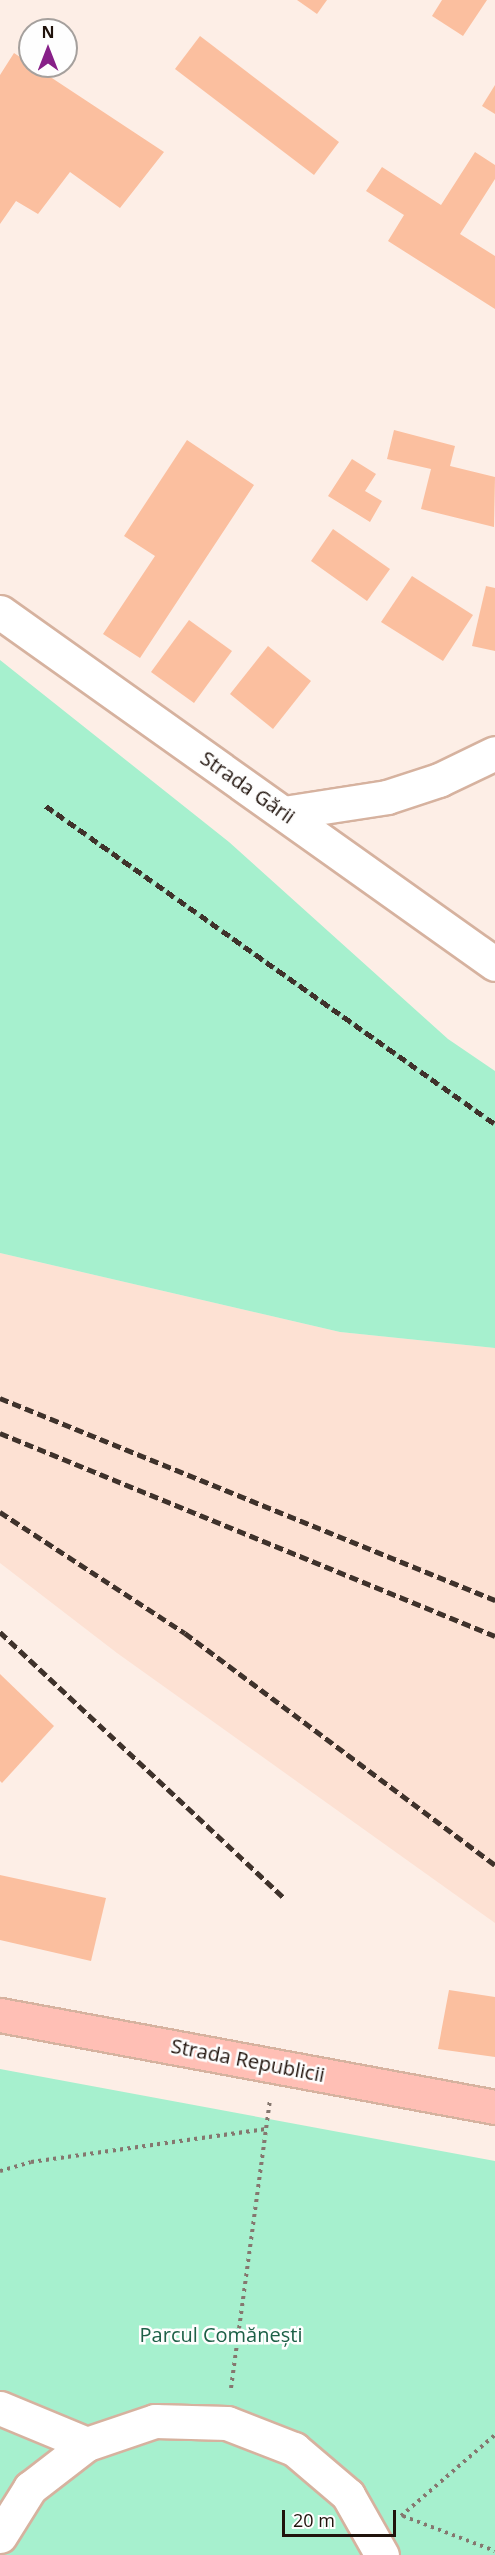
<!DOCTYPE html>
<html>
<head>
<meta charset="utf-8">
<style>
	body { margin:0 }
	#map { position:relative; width:495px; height:2555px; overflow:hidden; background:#fdeee6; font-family:"Open Sans",sans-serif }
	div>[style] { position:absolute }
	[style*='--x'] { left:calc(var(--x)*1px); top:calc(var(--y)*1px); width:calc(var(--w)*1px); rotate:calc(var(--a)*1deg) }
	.built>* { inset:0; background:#fde1d3 }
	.green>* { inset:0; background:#a6f0ce }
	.building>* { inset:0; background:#fbbf9f }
	.path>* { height:4px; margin-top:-2px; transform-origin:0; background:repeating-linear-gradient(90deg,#85776f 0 3px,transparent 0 7.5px) }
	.roads { filter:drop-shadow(2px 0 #d6b29f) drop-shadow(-2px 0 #d6b29f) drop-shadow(0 2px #d6b29f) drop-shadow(0 -2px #d6b29f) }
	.minor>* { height:33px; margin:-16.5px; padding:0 16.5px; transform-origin:16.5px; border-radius:16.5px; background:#fff }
	.major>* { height:33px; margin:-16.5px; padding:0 16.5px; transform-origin:16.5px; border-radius:16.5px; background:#ffbfb5 }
	.rail>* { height:4.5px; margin-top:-2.25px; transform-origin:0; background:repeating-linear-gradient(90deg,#3f322b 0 9px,transparent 0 13.5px) }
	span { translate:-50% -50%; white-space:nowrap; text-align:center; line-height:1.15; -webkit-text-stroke:5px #fefefe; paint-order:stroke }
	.street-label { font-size:20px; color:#20130c }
	.park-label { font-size:20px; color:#1d6047 }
	.north { position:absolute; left:18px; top:18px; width:60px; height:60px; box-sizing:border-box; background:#fefefe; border:2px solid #a5a09d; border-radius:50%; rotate:0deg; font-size:16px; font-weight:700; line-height:24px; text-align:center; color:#20130c }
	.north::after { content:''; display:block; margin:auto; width:21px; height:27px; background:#872088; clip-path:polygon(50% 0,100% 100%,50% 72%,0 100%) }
	.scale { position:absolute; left:282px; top:2510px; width:114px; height:27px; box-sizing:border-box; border:3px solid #20130c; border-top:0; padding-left:8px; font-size:18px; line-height:21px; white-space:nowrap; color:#20130c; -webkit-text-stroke:4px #fefefe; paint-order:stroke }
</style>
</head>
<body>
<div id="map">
	<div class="built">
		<i style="clip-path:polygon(0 1253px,340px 1332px,495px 1348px,495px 1923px,117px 1653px,0 1563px)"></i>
	</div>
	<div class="green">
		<i style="clip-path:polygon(0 660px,229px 842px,448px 1039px,495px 1071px,495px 1348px,340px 1332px,0 1253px)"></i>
		<i style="clip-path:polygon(0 2069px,495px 2161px,495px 2555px,0 2555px)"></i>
	</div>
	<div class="building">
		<i style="clip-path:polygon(297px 0,327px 0,317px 14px)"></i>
		<i style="clip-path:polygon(442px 0,487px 0,463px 36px,432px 16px)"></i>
		<i style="clip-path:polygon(200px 36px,339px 142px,314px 175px,175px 69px)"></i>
		<i style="clip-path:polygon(14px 53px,164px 152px,120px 208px,70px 172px,38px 214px,16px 201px,0 224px,0 75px)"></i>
		<i style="clip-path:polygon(495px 85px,495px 114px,482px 106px)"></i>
		<i style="clip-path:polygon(475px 152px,495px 165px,495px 179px,460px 234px,495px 256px,495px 309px,388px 241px,404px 215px,366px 191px,382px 167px,441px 205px)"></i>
		<i style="clip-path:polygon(394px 430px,455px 446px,450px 466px,495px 477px,494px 527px,421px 509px,431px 469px,387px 459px)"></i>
		<i style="clip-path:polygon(187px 440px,254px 485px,140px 658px,103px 634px,155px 556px,124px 536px)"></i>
		<i style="clip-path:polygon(352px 459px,376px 474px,365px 491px,382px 501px,370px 522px,328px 496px)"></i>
		<i style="clip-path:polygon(333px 529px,390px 569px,367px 601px,311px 561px)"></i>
		<i style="clip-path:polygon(412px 576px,473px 615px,443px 661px,381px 622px)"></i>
		<i style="clip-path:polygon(486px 586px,495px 588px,495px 651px,472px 646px)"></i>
		<i style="clip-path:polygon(189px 620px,232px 651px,194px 703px,151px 672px)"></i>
		<i style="clip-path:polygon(268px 646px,311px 681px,273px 729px,230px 694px)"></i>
		<i style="clip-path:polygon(0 1674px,54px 1726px,2px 1783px,0 1781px)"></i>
		<i style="clip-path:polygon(0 1875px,106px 1898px,91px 1961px,0 1940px)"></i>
		<i style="clip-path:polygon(449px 1990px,495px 1997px,495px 2057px,438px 2049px)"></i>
	</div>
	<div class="path">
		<i style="--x:0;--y:2171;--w:32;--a:-16"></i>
		<i style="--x:31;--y:2162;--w:237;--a:-8"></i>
		<i style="--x:231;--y:2388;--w:290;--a:-82.3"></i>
		<i style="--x:401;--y:2516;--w:124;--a:-40.8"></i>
		<i style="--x:403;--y:2516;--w:98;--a:20.8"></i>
	</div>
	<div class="roads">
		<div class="minor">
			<i style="--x:0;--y:612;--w:607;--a:35.42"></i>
			<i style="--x:284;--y:813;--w:104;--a:-8.8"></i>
			<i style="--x:387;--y:797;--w:55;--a:-18.1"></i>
			<i style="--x:439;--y:780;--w:62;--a:-25.7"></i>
			<i style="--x:0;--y:2408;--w:94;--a:22.5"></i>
			<i style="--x:0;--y:2536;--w:57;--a:-58"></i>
			<i style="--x:30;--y:2488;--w:72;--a:-37.7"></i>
			<i style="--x:87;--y:2444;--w:72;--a:-18.7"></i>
			<i style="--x:155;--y:2421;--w:72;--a:1.6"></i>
			<i style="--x:227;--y:2423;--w:72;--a:21.2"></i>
			<i style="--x:294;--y:2449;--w:71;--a:40.4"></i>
			<i style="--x:348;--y:2495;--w:69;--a:60.5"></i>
		</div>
		<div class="major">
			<i style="--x:0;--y:2015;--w:503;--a:10.53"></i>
		</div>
	</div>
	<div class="rail">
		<i style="--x:46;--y:806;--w:550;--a:35.31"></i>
		<i style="--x:0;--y:1398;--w:535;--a:22.2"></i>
		<i style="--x:0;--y:1433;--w:535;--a:22.3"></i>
		<i style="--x:0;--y:1512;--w:221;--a:33.2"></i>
		<i style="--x:185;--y:1633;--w:387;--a:36.8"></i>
		<i style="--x:0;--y:1632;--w:391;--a:43.1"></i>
	</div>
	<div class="street-label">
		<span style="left:248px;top:787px;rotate:35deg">Strada Gării</span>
		<span style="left:248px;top:2060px;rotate:11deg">Strada Republicii</span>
	</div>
	<div class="park-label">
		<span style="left:221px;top:2334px">Parcul Comănești</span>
	</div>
	<div class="north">N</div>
	<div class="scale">20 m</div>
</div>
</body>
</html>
